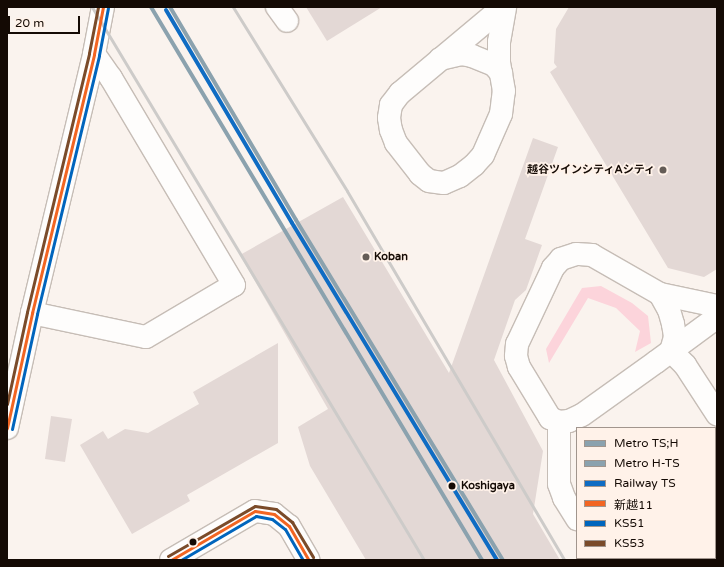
<!DOCTYPE html>
<html>
<head>
<meta charset="utf-8">
<style>
	body { margin:0 }
	#map { position:relative; width:724px; height:567px; overflow:hidden; background:#faf3ee; font-family:"Varela Round","Noto Sans JP",sans-serif }
	div>[style] { position:absolute }
	[style*='--x'] { left:calc(var(--x)*1px); top:calc(var(--y)*1px); width:calc(var(--w)*1px); rotate:calc(var(--a)*1deg) }
	.green>* { inset:0; background:#fcd4db }
	.building>* { inset:0; background:#e3d8d5 }
	.roads { filter:drop-shadow(1px 0 #c6bdb6) drop-shadow(-1px 0 #c6bdb6) drop-shadow(0 1px #c6bdb6) drop-shadow(0 -1px #c6bdb6) }
	.minor>* { height:22px; margin:-11px; padding:0 11px; transform-origin:11px; border-radius:11px; background:#fefdfc }
	.rail>* { height:3px; margin:-1.5px; padding:0 1.5px; transform-origin:1.5px; border-radius:1.5px; background:#cdcbc9 }
	.bus-1>* { height:3px; margin:-1.5px; padding:0 1.5px; transform-origin:1.5px; border-radius:1.5px; background:#f26522 }
	.bus-2>* { height:3px; margin:-1.5px; padding:0 1.5px; transform-origin:1.5px; border-radius:1.5px; background:#0065bd }
	.bus-3>* { height:3px; margin:-1.5px; padding:0 1.5px; transform-origin:1.5px; border-radius:1.5px; background:#7a4b2a }
	.rail-1>* { height:4px; margin:-2px; padding:0 2px; transform-origin:2px; border-radius:2px; background:#0f6cc3 }
	.metro-1>* { height:4px; margin:-2px; padding:0 2px; transform-origin:2px; border-radius:2px; background:#8ba2ae }
	.metro-2>* { height:4px; margin:-2px; padding:0 2px; transform-origin:2px; border-radius:2px; background:#8ba2ae }
	.dots>* { width:11px; height:11px; translate:-50% -50%; box-sizing:border-box; border:2px solid #fff2e9; border-radius:50% }
	span { translate:-50% -50%; white-space:nowrap; text-align:center; line-height:1.15; -webkit-text-stroke:3.5px #fff2e9; paint-order:stroke }
	.poi-label { font-size:11px; color:#140a04; font-weight:700 }
	.right { translate:-100% -50%; text-align:right }
	.left { translate:0 -50%; text-align:left }
	.stop-label { font-size:11px; color:#140a04; font-weight:700 }
	.frame { position:absolute; inset:0; border:8px solid #140a04; pointer-events:none }
	.legend { position:absolute; left:576px; top:427px; width:140px; height:132px; box-sizing:border-box; background:#fff2e9; border:1px solid #a1958d; margin:0; padding:5px 7px; list-style:none; font-size:12px; color:#140a04 }
	.legend li { display:flex; align-items:center; gap:8px; height:20px }
	.legend b { width:20px; border:1px solid #a1958d }
	.scale { position:absolute; left:8px; top:16px; width:72px; height:18px; box-sizing:border-box; border:2px solid #140a04; border-top:0; padding-left:5px; font-size:12px; line-height:14px; white-space:nowrap; color:#140a04; -webkit-text-stroke:3px #fff2e9; paint-order:stroke }
</style>
</head>
<body>
<div id="map">
	<div class="green">
		<i style="clip-path:polygon(601px 286px,632px 303px,648px 316px,651px 343px,635px 352px,640px 331px,616px 308px,588px 298px,549px 363px,546px 349px,582px 288px)"></i>
	</div>
	<div class="building">
		<i style="clip-path:polygon(306px 7px,382px 7px,327px 41px)"></i>
		<i style="clip-path:polygon(569px 7px,717px 7px,717px 269px,704px 277px,668px 268px,550px 72px,557px 67px,554px 63px,556px 29px)"></i>
		<i style="clip-path:polygon(533px 138px,558px 147px,525px 239px,542px 245px,526px 290px,515px 300px,494px 360px,543px 451px,533px 514px,560px 560px,366px 560px,310px 466px,298px 427px,328px 409px,240px 255px,343px 197px,449px 373px)"></i>
		<i style="clip-path:polygon(278px 343px,278px 443px,187px 495px,190px 501px,132px 534px,80px 445px,103px 431px,108px 439px,125px 429px,148px 433px,199px 404px,193px 392px)"></i>
		<i style="clip-path:polygon(51px 416px,72px 419px,65px 462px,45px 459px)"></i>
	</div>
	<div class="roads">
		<div class="minor">
			<i style="--x:277;--y:7;--w:17;--a:54"></i>
			<i style="--x:503;--y:7;--w:134;--a:140.1"></i>
			<i style="--x:400;--y:93;--w:15;--a:127"></i>
			<i style="--x:391;--y:105;--w:13;--a:99"></i>
			<i style="--x:389;--y:118;--w:12;--a:81"></i>
			<i style="--x:391;--y:130;--w:14;--a:69"></i>
			<i style="--x:396;--y:143;--w:39;--a:52"></i>
			<i style="--x:420;--y:174;--w:11;--a:38"></i>
			<i style="--x:429;--y:181;--w:15;--a:8"></i>
			<i style="--x:444;--y:183;--w:17;--a:-24"></i>
			<i style="--x:460;--y:176;--w:18;--a:-38"></i>
			<i style="--x:474;--y:165;--w:13;--a:-48"></i>
			<i style="--x:483;--y:155;--w:45;--a:-66.3"></i>
			<i style="--x:501;--y:114;--w:23;--a:-83"></i>
			<i style="--x:504;--y:91;--w:29;--a:-100"></i>
			<i style="--x:499;--y:62;--w:20;--a:-90"></i>
			<i style="--x:499;--y:42;--w:36;--a:-80"></i>
			<i style="--x:440;--y:59;--w:22;--a:-13"></i>
			<i style="--x:461;--y:54;--w:11;--a:10"></i>
			<i style="--x:472;--y:56;--w:24;--a:22"></i>
			<i style="--x:494;--y:65;--w:11;--a:49"></i>
			<i style="--x:660;--y:294;--w:18;--a:61"></i>
			<i style="--x:669;--y:310;--w:15;--a:74"></i>
			<i style="--x:673;--y:324;--w:13;--a:81"></i>
			<i style="--x:675;--y:337;--w:15;--a:106"></i>
			<i style="--x:671;--y:351;--w:20;--a:45"></i>
			<i style="--x:685;--y:365;--w:59;--a:56.9"></i>
			<i style="--x:717;--y:306;--w:58;--a:-168.1"></i>
			<i style="--x:660;--y:294;--w:78;--a:-150.2"></i>
			<i style="--x:592;--y:255;--w:16;--a:-176"></i>
			<i style="--x:576;--y:254;--w:16;--a:162"></i>
			<i style="--x:561;--y:259;--w:12;--a:132"></i>
			<i style="--x:553;--y:268;--w:84;--a:115.3"></i>
			<i style="--x:517;--y:344;--w:12;--a:95"></i>
			<i style="--x:516;--y:356;--w:11;--a:75"></i>
			<i style="--x:519;--y:367;--w:60;--a:58.7"></i>
			<i style="--x:550;--y:418;--w:10;--a:24"></i>
			<i style="--x:559;--y:422;--w:10;--a:-6"></i>
			<i style="--x:569;--y:421;--w:14;--a:-25"></i>
			<i style="--x:582;--y:415;--w:91;--a:-35.6"></i>
			<i style="--x:656;--y:362;--w:69;--a:-36.2"></i>
			<i style="--x:712;--y:321;--w:8;--a:-50"></i>
			<i style="--x:32;--y:313;--w:116;--a:11.9"></i>
			<i style="--x:146;--y:337;--w:102;--a:-30.6"></i>
			<i style="--x:234;--y:285;--w:241;--a:-120.7"></i>
			<i style="--x:111;--y:78;--w:29;--a:-125"></i>
			<i style="--x:559;--y:422;--w:62;--a:90"></i>
			<i style="--x:559;--y:484;--w:15;--a:70"></i>
			<i style="--x:564;--y:498;--w:25;--a:58"></i>
			<i style="--x:7;--y:428;--w:118;--a:-77.7"></i>
			<i style="--x:32;--y:313;--w:266;--a:-76.5"></i>
			<i style="--x:94;--y:54;--w:48;--a:-79.2"></i>
			<i style="--x:601;--y:558;--w:2;--a:63"></i>
			<i style="--x:171;--y:560;--w:97;--a:-30.3"></i>
			<i style="--x:255;--y:511;--w:19;--a:9"></i>
			<i style="--x:274;--y:514;--w:19;--a:39"></i>
			<i style="--x:289;--y:526;--w:39;--a:60"></i>
			<i style="--x:708;--y:560;--w:4;--a:-34"></i>
		</div>
	</div>
	<div class="rail">
		<i style="--x:92;--y:7;--w:645;--a:59.02"></i>
		<i style="--x:233;--y:7;--w:216;--a:58.2"></i>
		<i style="--x:347;--y:191;--w:428;--a:59.5"></i>
	</div>
	<div class="bus-1">
		<i style="--x:7;--y:428;--w:118;--a:-77.7"></i>
		<i style="--x:32;--y:313;--w:266;--a:-76.5"></i>
		<i style="--x:94;--y:54;--w:48;--a:-79.2"></i>
		<i style="--x:171;--y:560;--w:97;--a:-30.3"></i>
		<i style="--x:255;--y:511;--w:19;--a:9"></i>
		<i style="--x:274;--y:514;--w:19;--a:39"></i>
		<i style="--x:289;--y:526;--w:39;--a:60"></i>
	</div>
	<div class="bus-2">
		<i style="--x:12;--y:429;--w:118;--a:-77.7"></i>
		<i style="--x:37;--y:314;--w:266;--a:-76.5"></i>
		<i style="--x:99;--y:55;--w:48;--a:-79.2"></i>
		<i style="--x:181;--y:560;--w:87;--a:-30.4"></i>
		<i style="--x:256;--y:516;--w:16;--a:11"></i>
		<i style="--x:272;--y:519;--w:16;--a:38"></i>
		<i style="--x:285;--y:529;--w:36;--a:60"></i>
	</div>
	<div class="bus-3">
		<i style="--x:7;--y:404;--w:94;--a:-77.7"></i>
		<i style="--x:27;--y:312;--w:266;--a:-76.5"></i>
		<i style="--x:89;--y:53;--w:47;--a:-78.9"></i>
		<i style="--x:168;--y:556;--w:100;--a:-29.9"></i>
		<i style="--x:255;--y:506;--w:21;--a:8"></i>
		<i style="--x:276;--y:509;--w:21;--a:39"></i>
		<i style="--x:292;--y:522;--w:41;--a:59"></i>
	</div>
	<div class="rail-1">
		<i style="--x:166;--y:10;--w:247;--a:59.4"></i>
		<i style="--x:292;--y:223;--w:394;--a:58.7"></i>
	</div>
	<div class="metro-1">
		<i style="--x:170;--y:7;--w:247;--a:59.4"></i>
		<i style="--x:296;--y:220;--w:398;--a:58.7"></i>
	</div>
	<div class="metro-2">
		<i style="--x:151;--y:7;--w:644;--a:59.1"></i>
	</div>
	<div class="dots">
		<i style="left:663px;top:170px;background:#645c56"></i>
		<i style="left:366px;top:257px;background:#645c56"></i>
		<i style="left:452px;top:486px;background:#140a04"></i>
		<i style="left:193px;top:542px;background:#140a04"></i>
	</div>
	<div class="poi-label">
		<span class="right" style="left:655px;top:170px">越谷ツインシティAシティ</span>
		<span class="left" style="left:374px;top:257px">Koban</span>
	</div>
	<div class="stop-label">
		<span class="left" style="left:461px;top:486px">Koshigaya</span>
	</div>
	<div class="frame"></div>
	<ul class="legend">
	<li><b style="height:5px;background:#8ba2ae"></b>Metro TS;H</li>
	<li><b style="height:5px;background:#8ba2ae"></b>Metro H-TS</li>
	<li><b style="height:5px;background:#0f6cc3"></b>Railway TS</li>
	<li><b style="height:5px;background:#f26522"></b>新越11</li>
	<li><b style="height:5px;background:#0065bd"></b>KS51</li>
	<li><b style="height:5px;background:#7a4b2a"></b>KS53</li>
	</ul>
	<div class="scale">20 m</div>
</div>
</body>
</html>
